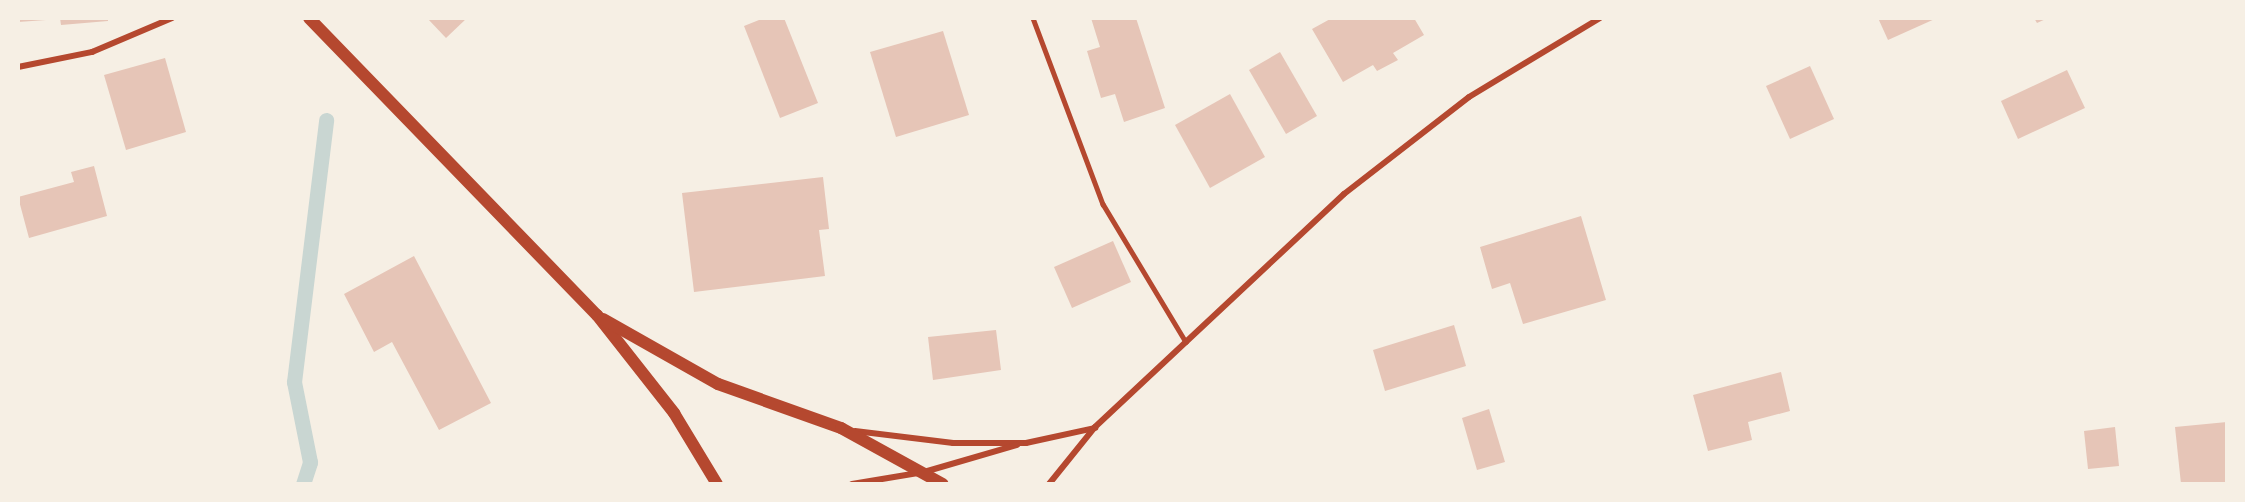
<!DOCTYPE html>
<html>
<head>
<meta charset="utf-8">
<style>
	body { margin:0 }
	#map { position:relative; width:2245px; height:502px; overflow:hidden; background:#f6efe4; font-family:"PT Sans Narrow",sans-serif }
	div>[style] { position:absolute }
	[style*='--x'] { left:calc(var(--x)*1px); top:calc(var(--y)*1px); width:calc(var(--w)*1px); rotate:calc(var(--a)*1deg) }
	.stream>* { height:15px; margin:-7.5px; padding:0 7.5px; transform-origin:7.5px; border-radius:7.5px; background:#c9d6d2 }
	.building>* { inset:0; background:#e6c5b7 }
	.service>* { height:4.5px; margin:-2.25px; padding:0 2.25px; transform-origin:2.25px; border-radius:2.25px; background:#b5482f }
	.minor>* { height:6px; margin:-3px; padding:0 3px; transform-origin:3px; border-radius:3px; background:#b5482f }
	.secondary>* { height:12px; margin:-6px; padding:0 6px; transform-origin:6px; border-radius:6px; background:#b5482f }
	span { translate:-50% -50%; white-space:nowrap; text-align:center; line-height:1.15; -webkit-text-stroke:4.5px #f6efe4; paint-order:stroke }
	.frame { position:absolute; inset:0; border:20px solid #f6efe4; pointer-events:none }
</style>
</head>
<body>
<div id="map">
	<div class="stream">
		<i style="--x:303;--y:484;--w:23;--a:-72"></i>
		<i style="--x:310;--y:462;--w:82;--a:-101.3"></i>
		<i style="--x:294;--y:382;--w:264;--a:-83"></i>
	</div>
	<div class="building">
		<i style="clip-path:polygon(18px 18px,46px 18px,46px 20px,18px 22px)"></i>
		<i style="clip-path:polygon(60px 18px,108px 18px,108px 21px,61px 25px)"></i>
		<i style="clip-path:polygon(427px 18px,467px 18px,446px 38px)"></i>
		<i style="clip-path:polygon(764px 18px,784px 18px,818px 103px,780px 118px,744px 26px)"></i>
		<i style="clip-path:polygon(1091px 18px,1136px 18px,1165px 108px,1124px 122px,1115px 94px,1101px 98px,1087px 51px,1100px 47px)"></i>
		<i style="clip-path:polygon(1332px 18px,1414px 18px,1424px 35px,1393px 53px,1398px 60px,1377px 71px,1373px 65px,1343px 82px,1312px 29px)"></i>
		<i style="clip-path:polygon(1878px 18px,1937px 18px,1888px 40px)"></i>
		<i style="clip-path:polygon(2034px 18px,2048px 18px,2037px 23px)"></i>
		<i style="clip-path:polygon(943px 31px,969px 115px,896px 137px,870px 52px)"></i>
		<i style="clip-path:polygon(1280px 52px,1317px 116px,1286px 134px,1249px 70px)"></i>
		<i style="clip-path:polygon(165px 58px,186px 132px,126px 150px,104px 75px)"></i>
		<i style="clip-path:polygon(1810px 66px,1834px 119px,1790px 139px,1766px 86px)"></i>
		<i style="clip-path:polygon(2067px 70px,2085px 108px,2018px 139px,2001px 101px)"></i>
		<i style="clip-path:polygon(1230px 94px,1265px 157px,1210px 188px,1175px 125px)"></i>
		<i style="clip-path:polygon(94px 166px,107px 216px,29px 238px,18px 197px,74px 182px,71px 172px)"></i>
		<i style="clip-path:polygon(823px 177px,829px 229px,819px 230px,825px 276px,694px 292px,682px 193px)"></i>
		<i style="clip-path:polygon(1581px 216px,1606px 300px,1523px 324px,1510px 283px,1492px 289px,1480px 247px)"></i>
		<i style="clip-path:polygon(1113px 241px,1131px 282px,1072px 308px,1054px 267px)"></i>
		<i style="clip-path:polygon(414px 256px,491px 403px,439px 430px,392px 342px,374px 352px,344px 294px)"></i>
		<i style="clip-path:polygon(1454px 325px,1466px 366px,1385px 391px,1373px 350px)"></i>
		<i style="clip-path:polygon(996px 330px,1001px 370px,933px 380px,928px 337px)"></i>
		<i style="clip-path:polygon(1781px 372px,1790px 411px,1748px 422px,1752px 440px,1708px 451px,1693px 395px)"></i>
		<i style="clip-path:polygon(1489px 409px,1505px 462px,1477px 470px,1462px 418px)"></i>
		<i style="clip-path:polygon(2227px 422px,2227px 482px,2181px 484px,2175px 427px)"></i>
		<i style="clip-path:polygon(2115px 427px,2119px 466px,2088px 469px,2084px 431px)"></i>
	</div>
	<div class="service">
		<i style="--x:1033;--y:18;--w:199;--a:69.4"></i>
		<i style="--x:1103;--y:204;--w:161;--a:59"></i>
	</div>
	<div class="minor">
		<i style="--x:18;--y:67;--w:76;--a:-11.5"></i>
		<i style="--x:92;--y:52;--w:87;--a:-23"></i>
		<i style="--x:855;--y:431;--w:99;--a:7"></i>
		<i style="--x:953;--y:443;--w:73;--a:0"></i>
		<i style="--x:1026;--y:443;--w:71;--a:-12.3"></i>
		<i style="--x:852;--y:484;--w:73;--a:-9.5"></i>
		<i style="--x:924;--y:472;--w:97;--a:-16.2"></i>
		<i style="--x:1049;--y:484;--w:73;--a:-51.1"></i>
		<i style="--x:1095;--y:427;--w:341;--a:-43.1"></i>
		<i style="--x:1344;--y:194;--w:158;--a:-37.8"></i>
		<i style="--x:1469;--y:97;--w:153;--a:-31.1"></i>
	</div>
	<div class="secondary">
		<i style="--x:309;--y:18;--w:414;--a:45.9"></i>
		<i style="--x:597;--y:315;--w:125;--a:51.8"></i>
		<i style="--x:674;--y:413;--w:83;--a:58.8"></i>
		<i style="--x:603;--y:319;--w:132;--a:29.5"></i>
		<i style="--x:718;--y:384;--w:131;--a:19.7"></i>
		<i style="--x:841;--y:428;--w:116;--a:28.8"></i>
	</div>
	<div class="frame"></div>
</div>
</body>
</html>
